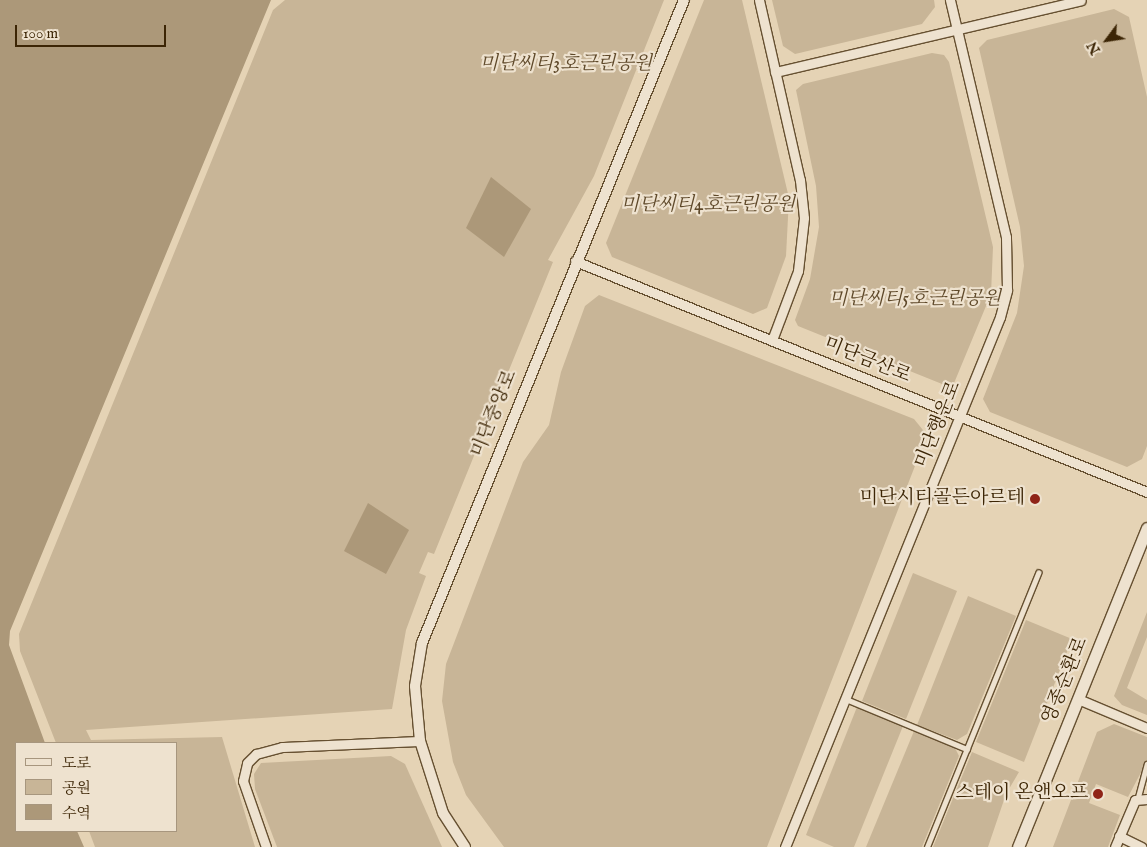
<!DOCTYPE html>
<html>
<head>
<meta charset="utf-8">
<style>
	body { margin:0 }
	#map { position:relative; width:1147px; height:847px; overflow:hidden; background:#e5d3b5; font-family:"IM FELL English","Noto Serif KR",serif }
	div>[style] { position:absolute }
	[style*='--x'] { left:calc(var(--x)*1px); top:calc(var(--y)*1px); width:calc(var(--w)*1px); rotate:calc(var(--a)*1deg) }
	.green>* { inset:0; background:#c8b597 }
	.water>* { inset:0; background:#ac9879 }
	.roads { filter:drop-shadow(1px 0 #665031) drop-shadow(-1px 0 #665031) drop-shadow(0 1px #665031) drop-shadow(0 -1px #665031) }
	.service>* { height:4.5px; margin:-2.25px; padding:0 2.25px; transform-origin:2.25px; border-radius:2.25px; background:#eee2cf }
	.minor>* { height:9px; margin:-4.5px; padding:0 4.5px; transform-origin:4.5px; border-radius:4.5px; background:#eee2cf }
	.tertiary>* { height:10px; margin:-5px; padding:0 5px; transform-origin:5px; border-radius:5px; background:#eee2cf }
	.secondary>* { height:11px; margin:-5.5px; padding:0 5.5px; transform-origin:5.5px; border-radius:5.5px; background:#eee2cf }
	.dots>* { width:14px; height:14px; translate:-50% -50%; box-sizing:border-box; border:2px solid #eee2cf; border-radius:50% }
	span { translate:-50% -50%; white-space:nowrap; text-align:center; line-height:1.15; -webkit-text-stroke:4.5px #eee2cf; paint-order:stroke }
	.park-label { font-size:19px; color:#5f492a; font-style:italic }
	.street-label { font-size:19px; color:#3c2505 }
	.poi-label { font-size:19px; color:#3c2505 }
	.right { translate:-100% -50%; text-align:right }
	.legend { position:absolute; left:15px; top:742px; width:162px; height:90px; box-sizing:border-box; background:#eee2cf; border:1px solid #a7967e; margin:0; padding:6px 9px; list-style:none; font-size:15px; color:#3c2505 }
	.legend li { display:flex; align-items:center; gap:10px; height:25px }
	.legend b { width:25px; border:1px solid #a7967e }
	.north { position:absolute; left:1082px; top:15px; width:50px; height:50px; -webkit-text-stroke:4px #eee2cf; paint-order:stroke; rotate:239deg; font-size:14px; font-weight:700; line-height:20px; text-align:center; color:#3c2505 }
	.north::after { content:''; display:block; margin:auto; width:18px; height:22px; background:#3c2505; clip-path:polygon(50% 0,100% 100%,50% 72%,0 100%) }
	.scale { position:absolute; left:15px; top:25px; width:151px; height:22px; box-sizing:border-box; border:2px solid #3c2505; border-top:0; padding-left:6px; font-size:15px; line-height:18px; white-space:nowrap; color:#3c2505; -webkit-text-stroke:4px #eee2cf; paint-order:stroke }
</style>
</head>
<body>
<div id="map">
	<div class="green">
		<i style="clip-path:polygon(285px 0,664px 0,594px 176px,548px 260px,553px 262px,434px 554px,428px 552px,419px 573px,426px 576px,406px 630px,392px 709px,86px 730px,91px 740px,222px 737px,255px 847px,95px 847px,89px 831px,176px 831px,176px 743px,56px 743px,20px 651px,19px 634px,273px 10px)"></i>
		<i style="clip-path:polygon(704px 0,742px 0,789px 198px,786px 256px,767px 308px,753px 314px,612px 257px,606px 243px)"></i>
		<i style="clip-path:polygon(772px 0,934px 0,935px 7px,922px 24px,795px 54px,783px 46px)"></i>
		<i style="clip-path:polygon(1114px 9px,1129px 17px,1147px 97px,1147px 446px,1142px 459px,1127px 467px,990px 412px,983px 399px,1017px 313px,1024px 266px,1020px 227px,979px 48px,987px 40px)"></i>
		<i style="clip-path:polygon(932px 53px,944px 55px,949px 62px,993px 247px,991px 294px,952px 388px,798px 326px,795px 320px,810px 279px,819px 227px,816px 186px,796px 90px,803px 84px)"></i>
		<i style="clip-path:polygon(599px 295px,914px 419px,927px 435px,767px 847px,504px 847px,466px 795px,453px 762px,442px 701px,446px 664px,523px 462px,549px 425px,561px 372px,585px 306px)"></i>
		<i style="clip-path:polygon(913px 573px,957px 591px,906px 719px,862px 701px)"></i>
		<i style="clip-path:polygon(968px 596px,1016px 616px,967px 734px,957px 740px,917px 725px)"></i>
		<i style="clip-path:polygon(1147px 612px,1147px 637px,1127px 688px,1147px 700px,1147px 715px,1122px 705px,1114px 696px)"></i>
		<i style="clip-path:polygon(1026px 620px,1072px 639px,1024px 762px,976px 742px)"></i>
		<i style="clip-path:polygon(857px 707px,903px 726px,854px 847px,834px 847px,806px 835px)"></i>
		<i style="clip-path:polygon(1114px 724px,1147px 737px,1147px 761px,1128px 797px,1096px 784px,1089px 803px,1120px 815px,1108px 847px,1053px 847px,1097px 732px)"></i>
		<i style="clip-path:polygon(914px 731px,955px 748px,959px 756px,922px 847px,866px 847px)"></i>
		<i style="clip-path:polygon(972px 752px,1019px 772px,1006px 794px,988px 847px,933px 847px)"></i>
		<i style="clip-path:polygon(391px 756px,405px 764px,442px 847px,277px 847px,255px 789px,254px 774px,261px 763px)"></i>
	</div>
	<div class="water">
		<i style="clip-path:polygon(0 0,271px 0,10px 631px,9px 645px,45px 743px,16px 743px,16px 831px,77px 831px,84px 847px,0 847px)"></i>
		<i style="clip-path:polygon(491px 177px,531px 209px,504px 257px,466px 228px)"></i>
		<i style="clip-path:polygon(368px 503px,409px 530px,386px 574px,344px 551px)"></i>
	</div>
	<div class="roads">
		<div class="service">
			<i style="--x:846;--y:699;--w:131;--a:22.5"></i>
			<i style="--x:1138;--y:797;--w:34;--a:-75"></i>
			<i style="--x:927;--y:847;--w:296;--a:-67.9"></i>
		</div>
		<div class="minor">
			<i style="--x:759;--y:0;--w:185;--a:77.2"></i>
			<i style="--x:800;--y:180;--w:38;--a:84"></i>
			<i style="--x:804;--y:218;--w:53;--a:96.5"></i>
			<i style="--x:798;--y:271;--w:74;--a:110.6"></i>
			<i style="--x:775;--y:72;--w:314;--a:-13.2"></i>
			<i style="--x:575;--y:261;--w:617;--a:21.99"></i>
			<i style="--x:1078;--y:699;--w:75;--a:22.8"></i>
			<i style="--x:1119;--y:836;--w:25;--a:26"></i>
			<i style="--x:266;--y:847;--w:70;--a:-109.2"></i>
			<i style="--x:243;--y:781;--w:18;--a:-77"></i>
			<i style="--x:247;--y:763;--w:13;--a:-45"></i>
			<i style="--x:256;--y:754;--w:27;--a:-15"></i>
			<i style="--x:282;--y:747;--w:138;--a:-2.5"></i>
			<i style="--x:785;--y:847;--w:572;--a:-67.92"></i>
			<i style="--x:1000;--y:317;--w:28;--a:-75"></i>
			<i style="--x:1007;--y:290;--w:53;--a:-91.1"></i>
			<i style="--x:1006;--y:237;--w:244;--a:-103.3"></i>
			<i style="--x:1115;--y:847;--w:51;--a:-66.9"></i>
			<i style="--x:1135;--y:800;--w:12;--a:-5"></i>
		</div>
		<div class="tertiary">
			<i style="--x:465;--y:847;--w:40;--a:-122.9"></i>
			<i style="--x:443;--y:813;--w:76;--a:-107.7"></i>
			<i style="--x:420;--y:741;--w:55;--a:-95.2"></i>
			<i style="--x:415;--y:686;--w:44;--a:-80.8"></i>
			<i style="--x:422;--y:643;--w:694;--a:-67.83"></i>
		</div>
		<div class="secondary">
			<i style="--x:1018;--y:847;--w:344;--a:-68"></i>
		</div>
	</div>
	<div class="dots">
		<i style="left:1035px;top:499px;background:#8f2418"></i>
		<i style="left:1098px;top:794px;background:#8f2418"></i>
	</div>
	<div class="park-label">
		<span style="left:566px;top:65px">미단씨티3호근린공원</span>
		<span style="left:708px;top:206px">미단씨티4호근린공원</span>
		<span style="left:915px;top:300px">미단씨티5호근린공원</span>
	</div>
	<div class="street-label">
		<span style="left:867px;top:361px;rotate:22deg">미단금산로</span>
		<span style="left:495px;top:414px;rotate:-68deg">미단중앙로</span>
		<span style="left:939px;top:425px;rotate:-68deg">미단행운로</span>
		<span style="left:1066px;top:681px;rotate:-68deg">영종순환로</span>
	</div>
	<div class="poi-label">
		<span class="right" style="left:1025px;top:499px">미단시티골든아르테</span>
		<span class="right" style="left:1088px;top:794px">스테이 온앤오프</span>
	</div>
	<ul class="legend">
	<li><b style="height:6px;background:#eee2cf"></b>도로</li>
	<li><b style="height:14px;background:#c8b597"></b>공원</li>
	<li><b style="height:14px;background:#ac9879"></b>수역</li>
	</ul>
	<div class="north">N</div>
	<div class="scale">100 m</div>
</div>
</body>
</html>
